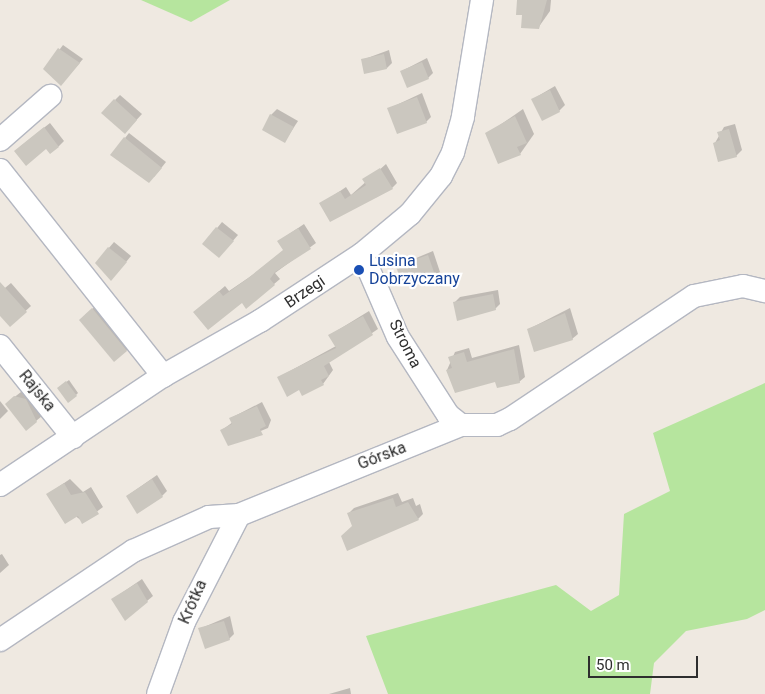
<!DOCTYPE html>
<html>
<head>
<meta charset="utf-8">
<style>
	body { margin:0 }
	#map { position:relative; width:765px; height:694px; overflow:hidden; background:#efe9e1; font-family:Roboto,sans-serif }
	div>[style] { position:absolute }
	[style*='--x'] { left:calc(var(--x)*1px); top:calc(var(--y)*1px); width:calc(var(--w)*1px); rotate:calc(var(--a)*1deg) }
	.green>* { inset:0; background:#b6e59e }
	.shadow>* { inset:0; background:#0003 }
	.building>* { inset:0; background:#cbc7bf }
	.roads { filter:drop-shadow(1px 0 #b4b7c1) drop-shadow(-1px 0 #b4b7c1) drop-shadow(0 1px #b4b7c1) drop-shadow(0 -1px #b4b7c1) }
	.minor>* { height:22px; margin:-11px; padding:0 11px; transform-origin:11px; border-radius:11px; background:#fff }
	.dots>* { width:14px; height:14px; translate:-50% -50%; box-sizing:border-box; border:2px solid #fff; border-radius:50% }
	span { translate:-50% -50%; white-space:nowrap; text-align:center; line-height:1.15; -webkit-text-stroke:4.5px #fff; paint-order:stroke }
	.transit-label { font-size:16px; color:#164399 }
	.left { translate:0 -50%; text-align:left }
	.street-label { font-size:16px; color:#2e2e2e }
	.scale { position:absolute; left:588px; top:656px; width:110px; height:22px; box-sizing:border-box; border:2px solid #2e2e2e; border-top:0; padding-left:6px; font-size:15px; line-height:18px; white-space:nowrap; color:#2e2e2e; -webkit-text-stroke:4px #fff; paint-order:stroke }
</style>
</head>
<body>
<div id="map">
	<div class="green">
		<i style="clip-path:polygon(141px 0,230px 0,191px 22px)"></i>
		<i style="clip-path:polygon(765px 383px,765px 610px,747px 619px,686px 631px,654px 663px,650px 694px,388px 694px,366px 636px,556px 585px,591px 611px,619px 595px,624px 514px,670px 491px,653px 433px)"></i>
	</div>
	<div class="shadow">
		<i style="clip-path:polygon(518px 0,551px 0,550px 11px,538px 28px,524px 14px)"></i>
		<i style="clip-path:polygon(63px 45px,83px 59px,64px 81px,45px 69px)"></i>
		<i style="clip-path:polygon(389px 50px,392px 63px,387px 68px,362px 60px)"></i>
		<i style="clip-path:polygon(427px 58px,433px 73px,428px 78px,402px 71px)"></i>
		<i style="clip-path:polygon(555px 86px,565px 105px,559px 111px,533px 99px)"></i>
		<i style="clip-path:polygon(422px 93px,431px 117px,426px 122px,388px 109px)"></i>
		<i style="clip-path:polygon(120px 95px,142px 114px,130px 127px,115px 100px)"></i>
		<i style="clip-path:polygon(277px 109px,298px 121px,285px 141px,271px 115px)"></i>
		<i style="clip-path:polygon(523px 109px,534px 134px,520px 154px,487px 134px)"></i>
		<i style="clip-path:polygon(50px 123px,64px 141px,59px 146px,50px 152px,46px 147px,21px 146px)"></i>
		<i style="clip-path:polygon(735px 124px,742px 150px,736px 156px,715px 143px,724px 127px)"></i>
		<i style="clip-path:polygon(129px 133px,166px 162px,154px 177px,125px 138px)"></i>
		<i style="clip-path:polygon(386px 164px,397px 183px,392px 188px,375px 198px,321px 204px,346px 187px,351px 195px)"></i>
		<i style="clip-path:polygon(222px 222px,238px 235px,224px 251px,204px 244px)"></i>
		<i style="clip-path:polygon(304px 224px,316px 243px,275px 273px,280px 279px,247px 307px,242px 301px,195px 312px,225px 286px,229px 291px,254px 274px,284px 250px,279px 241px)"></i>
		<i style="clip-path:polygon(114px 242px,131px 256px,116px 274px,96px 263px)"></i>
		<i style="clip-path:polygon(433px 251px,440px 272px,435px 277px,397px 266px)"></i>
		<i style="clip-path:polygon(11px 283px,31px 306px,10px 325px,0 314px,0 292px)"></i>
		<i style="clip-path:polygon(498px 290px,500px 304px,495px 309px,455px 302px,460px 297px)"></i>
		<i style="clip-path:polygon(98px 304px,131px 345px,126px 351px,85px 315px)"></i>
		<i style="clip-path:polygon(570px 308px,578px 334px,572px 339px,529px 329px)"></i>
		<i style="clip-path:polygon(369px 311px,378px 329px,329px 362px,333px 370px,323px 384px,299px 389px,279px 377px,336px 346px,330px 335px)"></i>
		<i style="clip-path:polygon(519px 345px,525px 377px,519px 382px,447px 370px,455px 352px,469px 348px,472px 358px)"></i>
		<i style="clip-path:polygon(69px 380px,78px 393px,76px 395px,61px 386px)"></i>
		<i style="clip-path:polygon(21px 392px,33px 396px,42px 416px,36px 421px,12px 399px)"></i>
		<i style="clip-path:polygon(0 401px,8px 411px,0 419px)"></i>
		<i style="clip-path:polygon(262px 402px,271px 420px,268px 428px,229px 444px,222px 430px,233px 422px,231px 418px)"></i>
		<i style="clip-path:polygon(157px 475px,167px 491px,162px 496px,127px 496px)"></i>
		<i style="clip-path:polygon(70px 479px,83px 492px,91px 487px,103px 507px,83px 522px,48px 494px)"></i>
		<i style="clip-path:polygon(398px 493px,402px 502px,413px 498px,416px 506px,420px 504px,423px 514px,418px 519px,353px 526px,349px 513px,354px 508px)"></i>
		<i style="clip-path:polygon(2px 554px,9px 565px,0 573px,0 555px)"></i>
		<i style="clip-path:polygon(142px 579px,153px 596px,147px 601px,113px 599px)"></i>
		<i style="clip-path:polygon(230px 616px,234px 634px,229px 639px,199px 629px)"></i>
		<i style="clip-path:polygon(350px 688px,351px 694px,329px 694px)"></i>
	</div>
	<div class="building">
		<i style="clip-path:polygon(517px 0,547px 0,539px 29px,521px 28px,522px 15px,516px 15px)"></i>
		<i style="clip-path:polygon(58px 48px,80px 63px,61px 86px,43px 69px)"></i>
		<i style="clip-path:polygon(384px 54px,387px 69px,364px 74px,361px 59px)"></i>
		<i style="clip-path:polygon(422px 62px,429px 79px,407px 88px,400px 71px)"></i>
		<i style="clip-path:polygon(550px 90px,560px 112px,542px 121px,531px 99px)"></i>
		<i style="clip-path:polygon(417px 97px,427px 123px,397px 134px,387px 108px)"></i>
		<i style="clip-path:polygon(114px 99px,137px 120px,125px 134px,101px 113px)"></i>
		<i style="clip-path:polygon(270px 114px,294px 127px,285px 143px,262px 130px)"></i>
		<i style="clip-path:polygon(515px 116px,527px 143px,517px 147px,521px 155px,498px 164px,485px 133px)"></i>
		<i style="clip-path:polygon(44px 127px,59px 147px,50px 154px,46px 149px,26px 166px,14px 151px)"></i>
		<i style="clip-path:polygon(729px 129px,737px 157px,718px 162px,713px 143px,720px 140px,717px 132px)"></i>
		<i style="clip-path:polygon(124px 137px,162px 168px,149px 183px,110px 155px)"></i>
		<i style="clip-path:polygon(380px 168px,393px 189px,330px 222px,319px 203px,340px 191px,345px 199px,366px 185px,362px 179px)"></i>
		<i style="clip-path:polygon(216px 227px,234px 241px,219px 258px,202px 244px)"></i>
		<i style="clip-path:polygon(298px 228px,311px 249px,275px 272px,270px 279px,275px 285px,246px 309px,242px 303px,208px 330px,193px 312px,219px 291px,223px 296px,247px 279px,283px 250px,277px 241px)"></i>
		<i style="clip-path:polygon(108px 247px,127px 262px,111px 281px,95px 263px)"></i>
		<i style="clip-path:polygon(428px 255px,436px 278px,401px 282px,396px 266px)"></i>
		<i style="clip-path:polygon(0 282px,27px 312px,10px 327px,0 316px)"></i>
		<i style="clip-path:polygon(493px 294px,496px 310px,457px 321px,453px 302px)"></i>
		<i style="clip-path:polygon(92px 308px,127px 351px,114px 362px,79px 320px)"></i>
		<i style="clip-path:polygon(565px 313px,573px 340px,534px 352px,527px 329px)"></i>
		<i style="clip-path:polygon(363px 316px,373px 335px,324px 366px,329px 376px,321px 380px,324px 385px,302px 396px,299px 390px,287px 397px,277px 377px,336px 348px,328px 335px)"></i>
		<i style="clip-path:polygon(514px 349px,520px 383px,497px 388px,495px 382px,455px 393px,446px 370px,452px 368px,448px 357px,464px 352px,467px 362px)"></i>
		<i style="clip-path:polygon(66px 381px,77px 396px,68px 403px,57px 388px)"></i>
		<i style="clip-path:polygon(14px 396px,26px 399px,37px 422px,26px 431px,5px 404px)"></i>
		<i style="clip-path:polygon(257px 406px,266px 426px,260px 429px,263px 435px,228px 446px,220px 430px,232px 424px,229px 418px)"></i>
		<i style="clip-path:polygon(152px 479px,163px 497px,137px 514px,126px 496px)"></i>
		<i style="clip-path:polygon(64px 483px,71px 495px,85px 492px,99px 514px,82px 524px,78px 516px,65px 524px,46px 494px)"></i>
		<i style="clip-path:polygon(393px 498px,396px 507px,408px 502px,419px 520px,347px 551px,341px 536px,352px 526px,347px 513px)"></i>
		<i style="clip-path:polygon(137px 583px,148px 602px,125px 621px,111px 599px)"></i>
		<i style="clip-path:polygon(224px 621px,230px 640px,205px 649px,198px 628px)"></i>
	</div>
	<div class="roads">
		<div class="minor">
			<i style="--x:0;--y:140;--w:67;--a:-41.3"></i>
			<i style="--x:0;--y:170;--w:263;--a:51.6"></i>
			<i style="--x:362;--y:254;--w:90;--a:66.6"></i>
			<i style="--x:398;--y:337;--w:93;--a:57.3"></i>
			<i style="--x:448;--y:415;--w:16;--a:38"></i>
			<i style="--x:0;--y:346;--w:117;--a:51.3"></i>
			<i style="--x:0;--y:485;--w:196;--a:-33.8"></i>
			<i style="--x:163;--y:376;--w:112;--a:-29.6"></i>
			<i style="--x:260;--y:321;--w:122;--a:-33.3"></i>
			<i style="--x:362;--y:254;--w:62;--a:-39.8"></i>
			<i style="--x:410;--y:214;--w:49;--a:-50.8"></i>
			<i style="--x:441;--y:176;--w:27;--a:-63"></i>
			<i style="--x:453;--y:152;--w:37;--a:-74"></i>
			<i style="--x:463;--y:116;--w:118;--a:-80.7"></i>
			<i style="--x:0;--y:640;--w:160;--a:-33.8"></i>
			<i style="--x:133;--y:551;--w:83;--a:-24.1"></i>
			<i style="--x:209;--y:517;--w:30;--a:-4"></i>
			<i style="--x:239;--y:515;--w:240;--a:-22.1"></i>
			<i style="--x:461;--y:425;--w:36;--a:0"></i>
			<i style="--x:497;--y:425;--w:14;--a:-25"></i>
			<i style="--x:510;--y:419;--w:221;--a:-33.8"></i>
			<i style="--x:694;--y:296;--w:50;--a:-11.5"></i>
			<i style="--x:743;--y:286;--w:23;--a:13"></i>
			<i style="--x:158;--y:694;--w:77;--a:-70.1"></i>
			<i style="--x:184;--y:622;--w:120;--a:-62.8"></i>
		</div>
	</div>
	<div class="dots">
		<i style="left:359px;top:270px;background:#1a4fb4"></i>
	</div>
	<div class="transit-label">
		<span class="left" style="left:369px;top:270px">Lusina<br>Dobrzyczany</span>
	</div>
	<div class="street-label">
		<span style="left:305px;top:292px;rotate:-34deg">Brzegi</span>
		<span style="left:405px;top:344px;rotate:63deg">Stroma</span>
		<span style="left:37px;top:391px;rotate:51deg">Rajska</span>
		<span style="left:382px;top:456px;rotate:-21deg">Górska</span>
		<span style="left:193px;top:602px;rotate:-66deg">Krótka</span>
	</div>
	<div class="scale">50 m</div>
</div>
</body>
</html>
